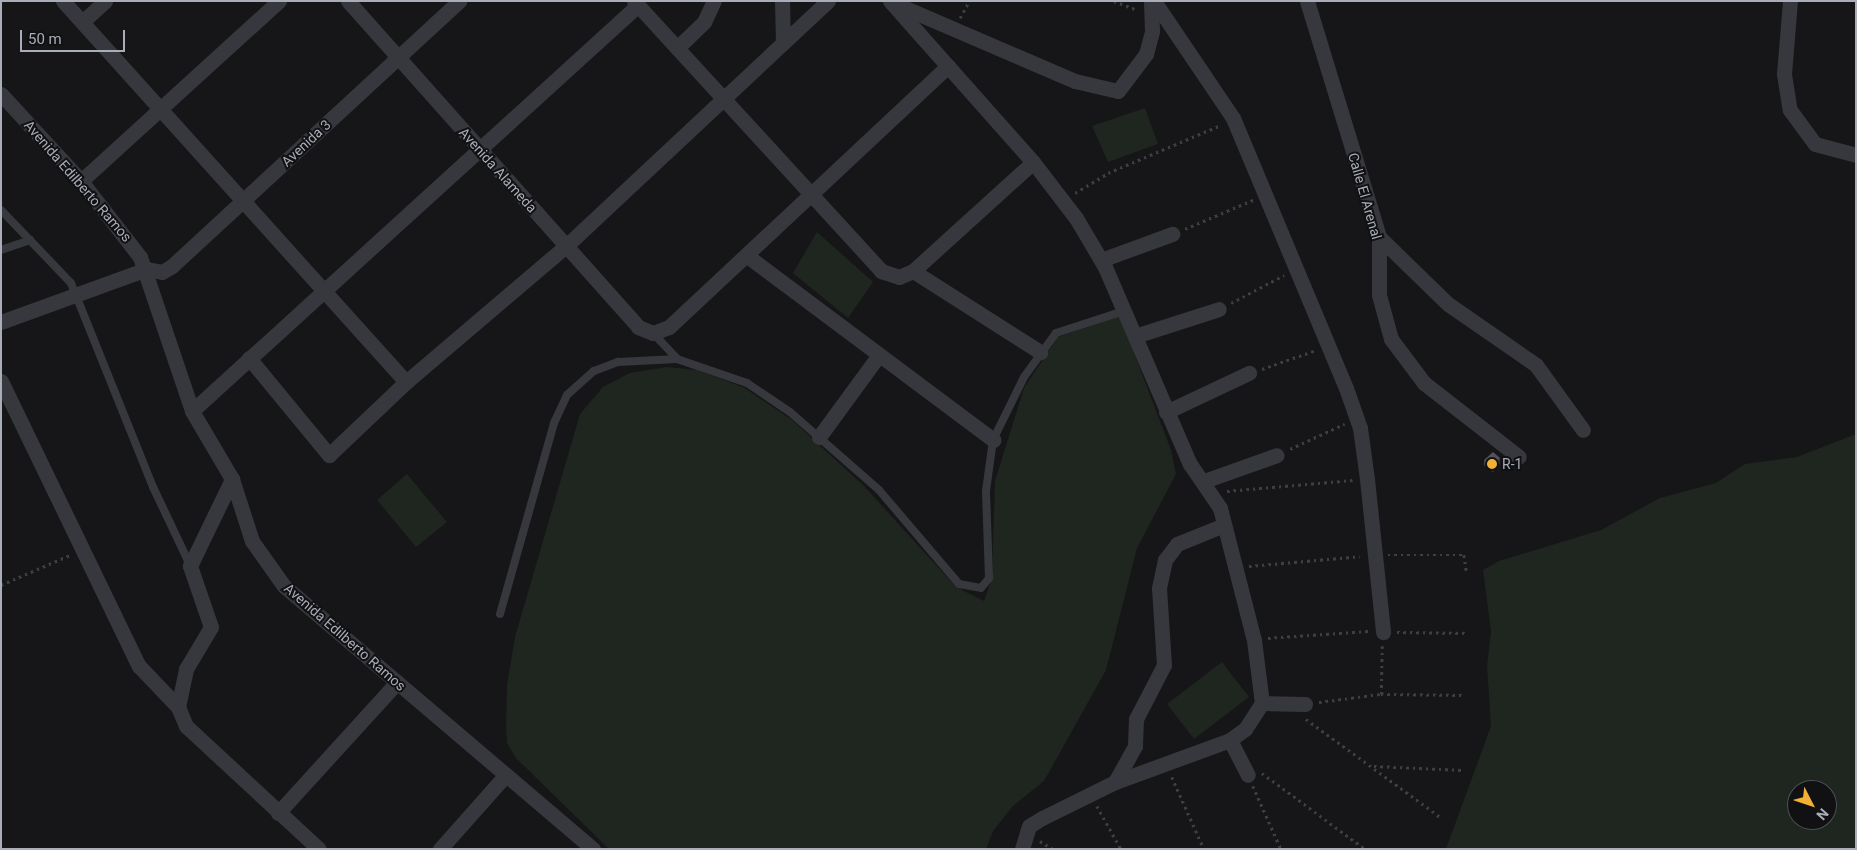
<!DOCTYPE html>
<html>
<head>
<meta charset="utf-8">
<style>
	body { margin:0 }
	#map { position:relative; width:1857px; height:850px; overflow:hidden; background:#161618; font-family:Roboto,sans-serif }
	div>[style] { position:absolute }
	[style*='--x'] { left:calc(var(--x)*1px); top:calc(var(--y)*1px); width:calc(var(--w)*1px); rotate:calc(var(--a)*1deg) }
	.green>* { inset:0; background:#1e261f }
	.path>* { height:2.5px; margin-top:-1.25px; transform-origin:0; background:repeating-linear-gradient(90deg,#3d3f44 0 2.5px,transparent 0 6.5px) }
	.service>* { height:8px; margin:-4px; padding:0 4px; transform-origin:4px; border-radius:4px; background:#37383d }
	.minor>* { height:15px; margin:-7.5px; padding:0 7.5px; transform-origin:7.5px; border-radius:7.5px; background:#37383d }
	.wall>* { inset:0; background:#47494d }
	.shaded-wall>* { inset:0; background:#2f3033 }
	.building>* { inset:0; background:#525359 }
	.dots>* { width:14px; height:14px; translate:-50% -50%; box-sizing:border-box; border:2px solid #111113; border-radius:50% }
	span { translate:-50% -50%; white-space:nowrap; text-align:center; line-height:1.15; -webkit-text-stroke:4px #111113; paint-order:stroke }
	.street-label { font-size:14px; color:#a8adb8 }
	.poi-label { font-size:14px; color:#a8adb8 }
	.left { translate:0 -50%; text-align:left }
	.frame { position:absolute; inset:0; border:2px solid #a8adb8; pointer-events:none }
	.north { position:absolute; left:1787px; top:780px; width:50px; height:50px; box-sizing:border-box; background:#111113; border:1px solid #4d4f55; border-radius:50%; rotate:131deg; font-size:14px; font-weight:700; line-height:20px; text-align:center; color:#a8adb8 }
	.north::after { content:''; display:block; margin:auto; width:18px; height:22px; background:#f2b134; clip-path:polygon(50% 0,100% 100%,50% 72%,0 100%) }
	.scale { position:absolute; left:20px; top:30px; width:105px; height:22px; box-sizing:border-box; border:2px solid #a8adb8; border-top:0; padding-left:6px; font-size:15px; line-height:18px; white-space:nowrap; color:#a8adb8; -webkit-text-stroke:4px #111113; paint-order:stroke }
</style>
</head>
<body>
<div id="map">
	<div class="green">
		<i style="clip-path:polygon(1145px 108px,1158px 144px,1108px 162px,1092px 126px)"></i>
		<i style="clip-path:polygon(817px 232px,873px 282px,848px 318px,793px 273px)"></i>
		<i style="clip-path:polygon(1120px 316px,1171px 450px,1176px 474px,1137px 548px,1106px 670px,1044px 781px,1013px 806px,993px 831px,986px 849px,609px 849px,516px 758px,507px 743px,506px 725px,507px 685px,515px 637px,580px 414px,603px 387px,630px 373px,667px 367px,697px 370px,743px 387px,792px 420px,863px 485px,956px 587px,984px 601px,992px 578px,995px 481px,1024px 388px,1058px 337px)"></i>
		<i style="clip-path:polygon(evenodd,1856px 434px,1856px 849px,1446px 849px,1491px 726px,1487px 666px,1491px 631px,1483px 570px,1499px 561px,1601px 530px,1660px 498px,1716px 483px,1745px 464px,1797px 457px,1856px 434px,1797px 790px,1827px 790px,1827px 820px,1797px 820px,1797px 790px)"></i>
		<i style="clip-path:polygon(407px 474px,447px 522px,416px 547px,377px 500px)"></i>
		<i style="clip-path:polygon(1222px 662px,1249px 697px,1194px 739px,1167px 704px)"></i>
	</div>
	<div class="path">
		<i style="--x:1114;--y:1;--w:26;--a:21"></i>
		<i style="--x:960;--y:18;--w:19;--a:-62"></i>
		<i style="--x:1075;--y:193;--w:39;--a:-31"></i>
		<i style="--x:1108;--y:173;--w:123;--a:-23"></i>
		<i style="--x:1185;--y:229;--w:74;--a:-23.1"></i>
		<i style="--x:1231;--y:303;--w:60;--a:-27.8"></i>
		<i style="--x:1262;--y:369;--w:57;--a:-19.4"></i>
		<i style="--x:1290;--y:449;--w:60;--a:-24.8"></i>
		<i style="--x:1227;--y:491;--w:126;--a:-5"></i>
		<i style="--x:1388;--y:555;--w:76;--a:0"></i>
		<i style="--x:1464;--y:555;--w:18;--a:81"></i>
		<i style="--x:1249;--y:566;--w:111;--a:-5.1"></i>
		<i style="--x:1;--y:585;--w:75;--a:-23.5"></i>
		<i style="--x:1397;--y:632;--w:71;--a:0.8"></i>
		<i style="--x:1268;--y:638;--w:101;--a:-4"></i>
		<i style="--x:1381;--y:694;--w:48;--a:-88.8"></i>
		<i style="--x:1319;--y:702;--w:63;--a:-7.4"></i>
		<i style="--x:1381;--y:694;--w:84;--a:0.7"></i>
		<i style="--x:1306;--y:719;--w:168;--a:36.1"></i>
		<i style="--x:1374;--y:766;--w:89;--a:2.6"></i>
		<i style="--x:1262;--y:773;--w:128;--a:36.4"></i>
		<i style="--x:1172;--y:777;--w:79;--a:66"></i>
		<i style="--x:1253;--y:786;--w:69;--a:66"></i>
		<i style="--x:1097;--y:806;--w:49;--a:60.8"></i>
		<i style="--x:1040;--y:841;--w:15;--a:32"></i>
		<i style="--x:1357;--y:842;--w:7;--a:74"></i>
	</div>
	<div class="service">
		<i style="--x:1;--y:210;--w:101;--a:46.2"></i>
		<i style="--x:71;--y:283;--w:220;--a:68.1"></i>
		<i style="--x:153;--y:487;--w:86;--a:64.6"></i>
		<i style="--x:1;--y:250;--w:31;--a:-19"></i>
		<i style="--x:653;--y:333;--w:35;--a:47"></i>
		<i style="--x:500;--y:614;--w:198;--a:-74.2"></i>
		<i style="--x:554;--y:423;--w:31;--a:-65"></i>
		<i style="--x:567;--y:395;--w:36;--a:-42"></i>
		<i style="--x:594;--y:371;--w:26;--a:-21"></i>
		<i style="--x:618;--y:362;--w:59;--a:-2.9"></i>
		<i style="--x:677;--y:359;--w:74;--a:18.9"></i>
		<i style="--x:747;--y:383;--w:52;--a:34"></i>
		<i style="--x:790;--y:412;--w:118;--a:41.2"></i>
		<i style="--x:879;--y:490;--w:123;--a:49.6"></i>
		<i style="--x:959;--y:584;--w:22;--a:10"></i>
		<i style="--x:981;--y:588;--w:13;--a:-51"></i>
		<i style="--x:989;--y:578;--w:87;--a:-92"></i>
		<i style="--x:986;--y:491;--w:51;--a:-82.2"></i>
		<i style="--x:993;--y:440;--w:70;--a:-63.8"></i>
		<i style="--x:1024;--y:377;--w:54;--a:-54"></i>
		<i style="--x:1056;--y:333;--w:71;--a:-17.9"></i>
	</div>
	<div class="minor">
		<i style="--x:63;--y:1;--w:513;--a:48"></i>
		<i style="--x:348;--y:1;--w:436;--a:48.3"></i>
		<i style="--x:638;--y:327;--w:16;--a:22"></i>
		<i style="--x:653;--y:333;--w:17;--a:-21"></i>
		<i style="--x:669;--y:327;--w:382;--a:-43.1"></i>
		<i style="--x:634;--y:1;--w:366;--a:47.5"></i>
		<i style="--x:881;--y:271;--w:19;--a:18"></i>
		<i style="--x:899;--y:277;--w:15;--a:-23"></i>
		<i style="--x:913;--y:271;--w:162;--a:-42.2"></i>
		<i style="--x:782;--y:1;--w:42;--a:88.6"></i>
		<i style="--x:890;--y:1;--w:215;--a:48.4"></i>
		<i style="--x:1033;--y:162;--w:71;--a:52.5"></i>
		<i style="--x:1076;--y:218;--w:57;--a:59.4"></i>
		<i style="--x:1105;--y:267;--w:215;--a:66.7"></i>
		<i style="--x:1190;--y:464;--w:53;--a:55.7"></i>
		<i style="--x:1220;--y:508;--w:136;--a:75.6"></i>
		<i style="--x:1254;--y:640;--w:64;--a:82.8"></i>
		<i style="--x:1262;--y:703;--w:31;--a:123"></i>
		<i style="--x:1245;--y:729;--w:19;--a:144"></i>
		<i style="--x:1230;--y:740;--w:122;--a:159.9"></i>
		<i style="--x:1115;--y:782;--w:81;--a:153.7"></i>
		<i style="--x:1042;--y:818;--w:15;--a:148"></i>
		<i style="--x:1029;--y:826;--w:24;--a:107"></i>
		<i style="--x:1154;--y:1;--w:141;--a:56"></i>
		<i style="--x:1233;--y:118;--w:293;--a:67.3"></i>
		<i style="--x:1346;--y:388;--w:42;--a:70.7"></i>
		<i style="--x:1360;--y:428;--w:51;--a:82.2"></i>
		<i style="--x:1367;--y:479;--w:154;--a:84"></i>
		<i style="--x:1307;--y:1;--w:247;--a:73"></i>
		<i style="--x:1379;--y:237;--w:58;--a:90"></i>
		<i style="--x:1379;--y:295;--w:46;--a:74.7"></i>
		<i style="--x:1391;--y:339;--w:55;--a:53.1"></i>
		<i style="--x:1424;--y:383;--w:120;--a:37.9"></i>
		<i style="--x:1790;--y:1;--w:73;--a:94.7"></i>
		<i style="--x:1784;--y:74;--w:36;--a:81"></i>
		<i style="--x:1790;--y:110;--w:42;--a:53.7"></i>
		<i style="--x:1815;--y:144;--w:42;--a:15"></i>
		<i style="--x:896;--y:4;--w:195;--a:23.3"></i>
		<i style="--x:1075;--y:81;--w:44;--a:13.1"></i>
		<i style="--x:1118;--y:91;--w:46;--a:-52.9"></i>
		<i style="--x:1146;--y:54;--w:24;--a:-75"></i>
		<i style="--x:1152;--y:31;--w:30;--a:-92"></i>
		<i style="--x:82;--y:22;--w:31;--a:-42"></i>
		<i style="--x:677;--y:48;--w:37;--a:-44"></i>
		<i style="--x:704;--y:22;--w:23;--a:-65"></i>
		<i style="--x:1;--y:94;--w:118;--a:47.4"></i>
		<i style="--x:81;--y:181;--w:96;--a:52.2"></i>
		<i style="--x:140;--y:257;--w:163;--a:71.3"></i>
		<i style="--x:192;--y:411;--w:79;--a:59.5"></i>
		<i style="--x:232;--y:479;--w:65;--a:72.1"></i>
		<i style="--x:252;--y:541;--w:55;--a:54.6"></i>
		<i style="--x:284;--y:586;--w:406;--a:40.4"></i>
		<i style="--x:81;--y:181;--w:268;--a:-42.3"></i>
		<i style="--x:1379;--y:237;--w:96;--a:44.2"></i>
		<i style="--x:1448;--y:304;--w:107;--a:34.7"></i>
		<i style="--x:1536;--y:365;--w:80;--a:54.1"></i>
		<i style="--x:746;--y:255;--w:309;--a:36.8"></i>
		<i style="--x:1101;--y:260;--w:76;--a:-20.1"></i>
		<i style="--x:913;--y:271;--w:151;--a:32.5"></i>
		<i style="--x:1;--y:322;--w:155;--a:-20"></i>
		<i style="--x:147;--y:269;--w:15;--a:11"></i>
		<i style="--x:162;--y:272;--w:12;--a:-31"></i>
		<i style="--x:172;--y:266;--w:391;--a:-42.7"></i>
		<i style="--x:1135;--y:336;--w:88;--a:-17.8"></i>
		<i style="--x:249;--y:358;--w:126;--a:50.5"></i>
		<i style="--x:329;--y:455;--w:106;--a:-43.5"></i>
		<i style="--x:406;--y:382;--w:210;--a:-40.4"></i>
		<i style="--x:566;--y:246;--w:359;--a:-43.1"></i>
		<i style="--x:1;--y:381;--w:317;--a:64.2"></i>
		<i style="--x:139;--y:666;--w:57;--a:46.4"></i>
		<i style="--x:178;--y:707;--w:21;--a:67"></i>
		<i style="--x:186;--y:726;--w:181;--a:42.8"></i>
		<i style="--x:192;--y:411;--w:603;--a:-42.31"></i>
		<i style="--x:1166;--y:412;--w:92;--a:-25.2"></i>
		<i style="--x:819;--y:437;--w:102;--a:-53.8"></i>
		<i style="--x:1204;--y:481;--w:77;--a:-19.6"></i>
		<i style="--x:1262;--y:703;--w:43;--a:1.3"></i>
		<i style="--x:178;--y:707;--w:39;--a:-78"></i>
		<i style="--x:186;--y:669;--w:49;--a:-59.2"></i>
		<i style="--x:211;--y:627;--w:65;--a:-109"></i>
		<i style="--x:190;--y:566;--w:97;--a:-64.2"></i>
		<i style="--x:1230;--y:740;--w:39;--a:63"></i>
		<i style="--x:1115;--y:782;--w:41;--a:-60.9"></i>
		<i style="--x:1135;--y:746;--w:27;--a:-88"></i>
		<i style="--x:1136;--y:719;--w:61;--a:-62.6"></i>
		<i style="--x:1164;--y:665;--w:77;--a:-93.7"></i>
		<i style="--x:1159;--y:588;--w:29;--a:-78"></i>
		<i style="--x:1165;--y:560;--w:20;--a:-53"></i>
		<i style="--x:1177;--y:544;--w:51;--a:-22"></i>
		<i style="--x:278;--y:813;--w:177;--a:-47.7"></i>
		<i style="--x:440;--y:849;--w:96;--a:-48.4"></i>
	</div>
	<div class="wall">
		<i style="clip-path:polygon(1484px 460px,1500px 463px,1493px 472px,1484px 465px)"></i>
	</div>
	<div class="shaded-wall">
		<i style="clip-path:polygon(1500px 458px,1500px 463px,1493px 472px,1493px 468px)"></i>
	</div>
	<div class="building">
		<i style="clip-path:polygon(1493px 452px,1500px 458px,1493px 468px,1484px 460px)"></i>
	</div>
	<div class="dots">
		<i style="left:1492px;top:464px;background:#f2b134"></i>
	</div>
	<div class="street-label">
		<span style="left:306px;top:143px;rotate:-43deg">Avenida 3</span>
		<span style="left:498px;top:170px;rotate:48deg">Avenida Alameda</span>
		<span style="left:78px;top:181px;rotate:49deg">Avenida Edilberto Ramos</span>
		<span style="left:1365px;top:196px;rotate:74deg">Calle El Arenal</span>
		<span style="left:345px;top:637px;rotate:41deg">Avenida Edilberto Ramos</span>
	</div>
	<div class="poi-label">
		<span class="left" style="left:1502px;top:464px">R-1</span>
	</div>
	<div class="frame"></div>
	<div class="north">N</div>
	<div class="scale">50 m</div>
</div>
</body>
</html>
